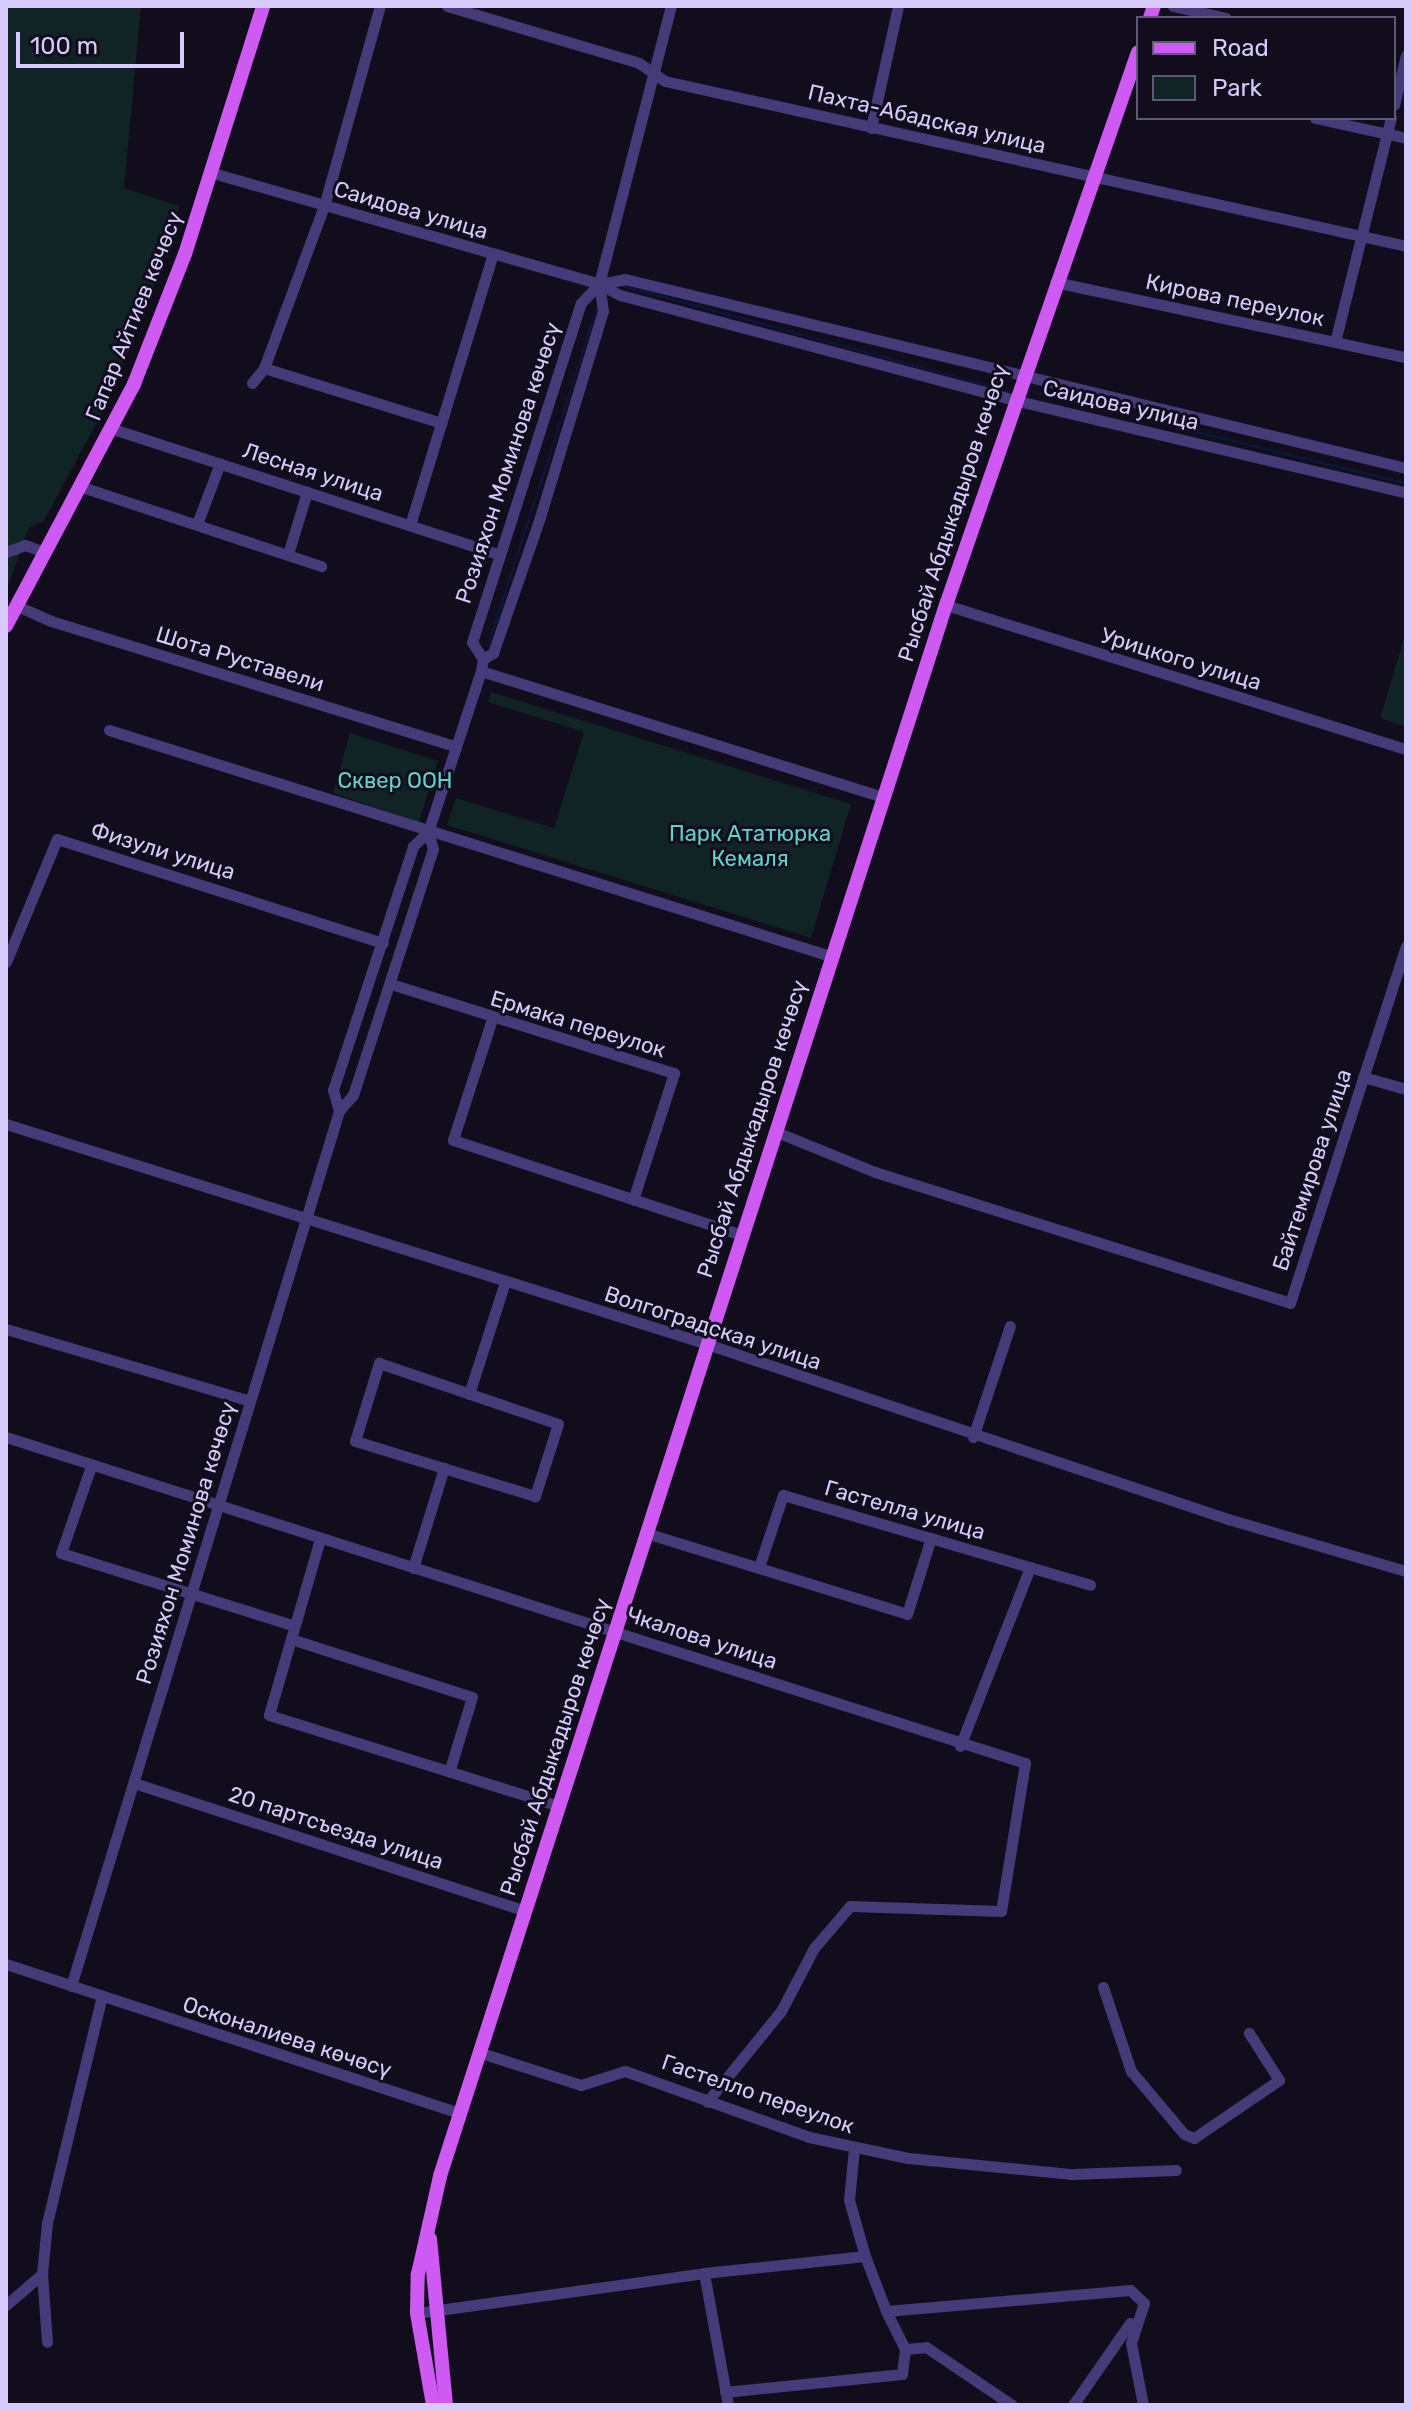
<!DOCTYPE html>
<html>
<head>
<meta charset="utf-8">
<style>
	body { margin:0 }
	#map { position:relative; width:1412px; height:2411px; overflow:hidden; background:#110d1c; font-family:Rubik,sans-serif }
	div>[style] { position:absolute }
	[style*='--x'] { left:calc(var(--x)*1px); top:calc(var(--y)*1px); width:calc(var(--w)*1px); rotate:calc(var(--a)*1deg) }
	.green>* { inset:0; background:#102325 }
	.stream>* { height:3px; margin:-1.5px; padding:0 1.5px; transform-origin:1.5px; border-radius:1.5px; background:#0c1536 }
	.minor>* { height:11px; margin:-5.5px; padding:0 5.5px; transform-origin:5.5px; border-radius:5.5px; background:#453b78 }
	.major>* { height:14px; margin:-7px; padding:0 7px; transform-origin:7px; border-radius:7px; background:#ce5af3 }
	span { translate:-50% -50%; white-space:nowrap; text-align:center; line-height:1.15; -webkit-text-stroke:6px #110d1c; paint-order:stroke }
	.street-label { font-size:22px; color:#d7cbfb }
	.park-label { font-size:22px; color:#5ed5c7 }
	.frame { position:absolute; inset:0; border:8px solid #d7cbfb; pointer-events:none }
	.legend { position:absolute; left:1136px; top:16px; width:260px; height:104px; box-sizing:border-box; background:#110d1c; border:2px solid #605975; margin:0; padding:10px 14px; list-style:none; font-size:24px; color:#d7cbfb }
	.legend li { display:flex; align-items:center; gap:16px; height:40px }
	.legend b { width:40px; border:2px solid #605975 }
	.scale { position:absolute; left:16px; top:32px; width:168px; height:36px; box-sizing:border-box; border:4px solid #d7cbfb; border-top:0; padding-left:10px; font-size:24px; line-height:28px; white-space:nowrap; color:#d7cbfb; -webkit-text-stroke:6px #110d1c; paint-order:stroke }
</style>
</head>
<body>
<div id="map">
	<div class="green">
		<i style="clip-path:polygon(6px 6px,141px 6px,124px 188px,179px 206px,144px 315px,101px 414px,44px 521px,29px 528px,6px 591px)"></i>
		<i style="clip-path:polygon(1406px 632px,1406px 727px,1380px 718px)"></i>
		<i style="clip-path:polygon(491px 692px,851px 804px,811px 938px,447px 825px,456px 798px,554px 828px,584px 732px,488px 702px)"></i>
		<i style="clip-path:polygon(350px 733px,438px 761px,419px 822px,333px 793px)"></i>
	</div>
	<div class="stream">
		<i style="--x:621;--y:285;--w:387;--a:15.3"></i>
		<i style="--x:1035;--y:392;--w:382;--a:13.8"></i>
		<i style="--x:488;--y:644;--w:354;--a:-72.1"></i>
	</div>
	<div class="minor">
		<i style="--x:447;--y:6;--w:200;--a:16.5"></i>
		<i style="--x:639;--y:63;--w:32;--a:35"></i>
		<i style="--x:665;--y:81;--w:759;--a:12.55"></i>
		<i style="--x:1173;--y:6;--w:54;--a:12.8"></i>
		<i style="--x:1394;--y:105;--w:51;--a:-76.5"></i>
		<i style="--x:1315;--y:118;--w:93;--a:12.4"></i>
		<i style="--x:871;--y:128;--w:125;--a:-77.5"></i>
		<i style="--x:213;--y:173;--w:402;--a:16"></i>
		<i style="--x:599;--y:284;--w:24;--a:28"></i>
		<i style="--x:620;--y:295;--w:408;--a:14.9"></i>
		<i style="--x:1014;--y:400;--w:403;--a:13.3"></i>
		<i style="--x:1055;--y:282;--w:359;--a:12.1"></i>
		<i style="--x:600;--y:284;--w:25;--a:-11"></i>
		<i style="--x:625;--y:279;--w:804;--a:13.6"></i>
		<i style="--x:1335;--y:342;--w:231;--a:-76"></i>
		<i style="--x:264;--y:368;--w:186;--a:17.2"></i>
		<i style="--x:252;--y:383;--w:19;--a:-51"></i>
		<i style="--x:264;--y:368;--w:173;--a:-69.7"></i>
		<i style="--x:324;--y:206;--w:208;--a:-74.4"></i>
		<i style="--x:113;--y:429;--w:407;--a:18"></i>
		<i style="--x:82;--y:487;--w:252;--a:18.3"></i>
		<i style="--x:197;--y:524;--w:65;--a:-69.3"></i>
		<i style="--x:410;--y:525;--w:283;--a:-73"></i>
		<i style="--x:6;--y:552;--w:20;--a:-20"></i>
		<i style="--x:25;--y:545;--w:20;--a:20"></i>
		<i style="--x:288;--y:554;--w:65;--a:-73"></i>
		<i style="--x:15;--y:605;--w:39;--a:24"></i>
		<i style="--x:51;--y:621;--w:424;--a:17.2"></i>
		<i style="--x:946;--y:605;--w:482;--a:17.4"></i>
		<i style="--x:483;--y:659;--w:12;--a:-31"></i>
		<i style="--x:493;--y:653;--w:144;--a:-70.9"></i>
		<i style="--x:540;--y:517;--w:215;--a:-73"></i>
		<i style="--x:603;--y:311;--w:27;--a:-98"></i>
		<i style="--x:599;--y:284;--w:287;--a:-75.5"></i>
		<i style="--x:481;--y:671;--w:421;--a:17.4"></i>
		<i style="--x:109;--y:730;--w:756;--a:17.4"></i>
		<i style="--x:6;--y:962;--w:133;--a:-67.5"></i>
		<i style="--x:57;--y:839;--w:342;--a:17.7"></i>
		<i style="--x:391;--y:984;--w:297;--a:17.5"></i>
		<i style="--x:674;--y:1073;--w:133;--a:107.9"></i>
		<i style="--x:492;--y:1019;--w:127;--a:107.9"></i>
		<i style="--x:453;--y:1140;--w:304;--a:18.2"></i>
		<i style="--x:1363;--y:1077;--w:45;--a:15.6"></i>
		<i style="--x:339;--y:1111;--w:22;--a:-106"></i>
		<i style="--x:333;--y:1090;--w:257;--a:-71.8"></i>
		<i style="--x:413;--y:846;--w:21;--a:-43"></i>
		<i style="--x:428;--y:832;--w:169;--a:-71.8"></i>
		<i style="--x:481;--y:671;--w:12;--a:-81"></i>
		<i style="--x:483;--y:659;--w:20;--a:-123"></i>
		<i style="--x:472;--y:642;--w:356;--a:-72.2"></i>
		<i style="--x:581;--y:303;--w:26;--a:-47"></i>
		<i style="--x:6;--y:1124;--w:735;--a:17.42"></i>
		<i style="--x:707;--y:1344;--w:550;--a:18.57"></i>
		<i style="--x:1228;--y:1519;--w:185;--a:16.3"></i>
		<i style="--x:774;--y:1131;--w:109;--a:22.1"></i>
		<i style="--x:875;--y:1172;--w:435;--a:17.5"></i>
		<i style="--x:1290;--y:1303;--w:375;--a:-72"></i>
		<i style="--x:6;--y:1329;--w:254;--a:16.4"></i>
		<i style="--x:379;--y:1363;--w:189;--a:18.8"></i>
		<i style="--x:558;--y:1424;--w:76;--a:107.7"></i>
		<i style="--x:535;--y:1496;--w:188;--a:-163"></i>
		<i style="--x:355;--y:1441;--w:82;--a:-72.9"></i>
		<i style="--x:469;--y:1394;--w:118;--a:-72.2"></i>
		<i style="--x:6;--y:1437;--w:1070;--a:17.74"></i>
		<i style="--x:1025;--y:1763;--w:150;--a:99.2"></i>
		<i style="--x:1001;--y:1911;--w:151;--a:-178.1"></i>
		<i style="--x:850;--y:1906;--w:55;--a:130.6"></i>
		<i style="--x:814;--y:1948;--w:71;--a:117.6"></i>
		<i style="--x:781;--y:2011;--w:117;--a:129.1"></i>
		<i style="--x:973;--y:1437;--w:117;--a:-71.6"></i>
		<i style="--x:91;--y:1466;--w:92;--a:109"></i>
		<i style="--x:61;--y:1553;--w:242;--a:17.3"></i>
		<i style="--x:646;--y:1533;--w:273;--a:17.2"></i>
		<i style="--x:907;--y:1614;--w:80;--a:-72.5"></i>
		<i style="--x:320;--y:1539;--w:183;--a:106.2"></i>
		<i style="--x:269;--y:1715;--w:304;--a:17.4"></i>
		<i style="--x:759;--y:1567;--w:76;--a:-71.6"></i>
		<i style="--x:783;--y:1495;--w:320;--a:16.3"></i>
		<i style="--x:413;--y:1568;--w:105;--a:-72.8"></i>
		<i style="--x:291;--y:1639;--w:190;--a:17.8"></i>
		<i style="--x:472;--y:1697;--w:78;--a:107"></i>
		<i style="--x:960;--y:1746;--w:192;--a:-68.6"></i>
		<i style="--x:134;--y:1783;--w:412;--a:18.1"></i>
		<i style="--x:6;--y:1964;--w:478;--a:18.2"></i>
		<i style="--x:71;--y:1986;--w:915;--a:-72.97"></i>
		<i style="--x:339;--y:1111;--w:21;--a:-49"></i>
		<i style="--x:353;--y:1095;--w:259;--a:-72"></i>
		<i style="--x:433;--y:849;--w:18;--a:-106"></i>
		<i style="--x:1103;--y:1987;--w:89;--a:71.6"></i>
		<i style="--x:1131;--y:2071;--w:82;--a:49.9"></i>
		<i style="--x:1184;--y:2134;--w:11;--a:22"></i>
		<i style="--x:1194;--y:2138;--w:103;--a:-34.3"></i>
		<i style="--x:1279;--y:2080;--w:56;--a:-122.6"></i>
		<i style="--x:478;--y:2052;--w:108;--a:17.8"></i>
		<i style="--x:581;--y:2085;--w:46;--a:-17.7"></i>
		<i style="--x:625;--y:2071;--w:195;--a:19.7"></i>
		<i style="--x:809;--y:2137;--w:101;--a:12"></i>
		<i style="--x:908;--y:2158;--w:165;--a:5.6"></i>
		<i style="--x:1072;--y:2174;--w:104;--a:-2.2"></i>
		<i style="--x:865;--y:2256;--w:59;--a:69.1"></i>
		<i style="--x:886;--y:2311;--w:245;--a:-4.9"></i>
		<i style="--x:1130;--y:2290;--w:19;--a:43"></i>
		<i style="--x:1144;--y:2303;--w:42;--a:108"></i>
		<i style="--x:1131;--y:2343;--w:63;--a:79"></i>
		<i style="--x:42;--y:2274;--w:68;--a:85.8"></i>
		<i style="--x:6;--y:2305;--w:48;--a:-40.7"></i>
		<i style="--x:42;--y:2274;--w:51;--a:-84.4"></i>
		<i style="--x:47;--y:2223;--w:234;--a:-76.4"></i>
		<i style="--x:417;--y:2313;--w:290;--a:-7.9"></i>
		<i style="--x:905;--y:2349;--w:21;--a:-5"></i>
		<i style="--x:926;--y:2347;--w:104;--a:34"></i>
		<i style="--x:725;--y:2392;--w:178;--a:-5.8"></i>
		<i style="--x:902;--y:2374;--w:25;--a:-83"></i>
		<i style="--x:905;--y:2349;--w:42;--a:-116.6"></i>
		<i style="--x:728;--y:2405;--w:134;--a:-100.3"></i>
		<i style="--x:704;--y:2273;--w:162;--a:-6"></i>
		<i style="--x:865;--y:2256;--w:58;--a:-105.9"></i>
		<i style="--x:849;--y:2200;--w:52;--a:-84.5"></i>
		<i style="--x:1073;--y:2405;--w:100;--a:-55.2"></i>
	</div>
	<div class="major">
		<i style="--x:1150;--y:18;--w:13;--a:-72"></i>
		<i style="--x:6;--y:626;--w:274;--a:-62.1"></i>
		<i style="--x:134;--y:384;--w:140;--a:-68.6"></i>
		<i style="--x:185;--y:254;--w:260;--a:-72.5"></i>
		<i style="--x:430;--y:2239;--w:167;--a:84.5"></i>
		<i style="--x:433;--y:2405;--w:93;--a:-99.9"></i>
		<i style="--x:417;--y:2313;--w:39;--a:-89"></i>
		<i style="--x:418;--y:2274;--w:100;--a:-77.3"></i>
		<i style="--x:440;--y:2176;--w:1650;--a:-72.15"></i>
		<i style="--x:946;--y:605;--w:585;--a:-70.85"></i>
	</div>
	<div class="street-label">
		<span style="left:927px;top:119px;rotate:13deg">Пахта-Абадская улица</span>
		<span style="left:411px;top:210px;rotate:16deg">Саидова улица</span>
		<span style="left:1235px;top:300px;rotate:12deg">Кирова переулок</span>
		<span style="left:134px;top:316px;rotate:-68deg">Гапар Айтиев көчөсү</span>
		<span style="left:1121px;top:405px;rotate:13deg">Саидова улица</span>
		<span style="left:508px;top:463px;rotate:-72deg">Розияхон Моминова көчөсү</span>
		<span style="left:313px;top:472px;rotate:18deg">Лесная улица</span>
		<span style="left:953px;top:513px;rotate:-72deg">Рысбай Абдыкадыров көчөсү</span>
		<span style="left:240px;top:659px;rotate:17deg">Шота Руставели</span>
		<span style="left:1181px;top:659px;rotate:17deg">Урицкого улица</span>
		<span style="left:163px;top:851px;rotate:17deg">Физули улица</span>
		<span style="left:578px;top:1024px;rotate:17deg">Ермака переулок</span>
		<span style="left:752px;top:1129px;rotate:-72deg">Рысбай Абдыкадыров көчөсү</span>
		<span style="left:1312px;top:1170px;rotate:-72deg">Байтемирова улица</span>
		<span style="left:713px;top:1328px;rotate:18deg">Волгоградская улица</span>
		<span style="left:905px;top:1510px;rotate:16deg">Гастелла улица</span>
		<span style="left:186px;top:1543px;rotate:-73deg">Розияхон Моминова көчөсү</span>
		<span style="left:702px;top:1638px;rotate:18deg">Чкалова улица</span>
		<span style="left:555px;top:1747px;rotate:-72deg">Рысбай Абдыкадыров көчөсү</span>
		<span style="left:336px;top:1828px;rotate:18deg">20 партсъезда улица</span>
		<span style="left:287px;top:2037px;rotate:18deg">Осконалиева көчөсү</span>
		<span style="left:758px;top:2094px;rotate:19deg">Гастелло переулок</span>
	</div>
	<div class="park-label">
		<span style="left:395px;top:781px">Сквер ООН</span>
		<span style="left:750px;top:846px">Парк Ататюрка<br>Кемаля</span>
	</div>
	<div class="frame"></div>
	<ul class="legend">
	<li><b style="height:10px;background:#ce5af3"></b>Road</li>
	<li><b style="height:22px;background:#102325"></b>Park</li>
	</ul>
	<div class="scale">100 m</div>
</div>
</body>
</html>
